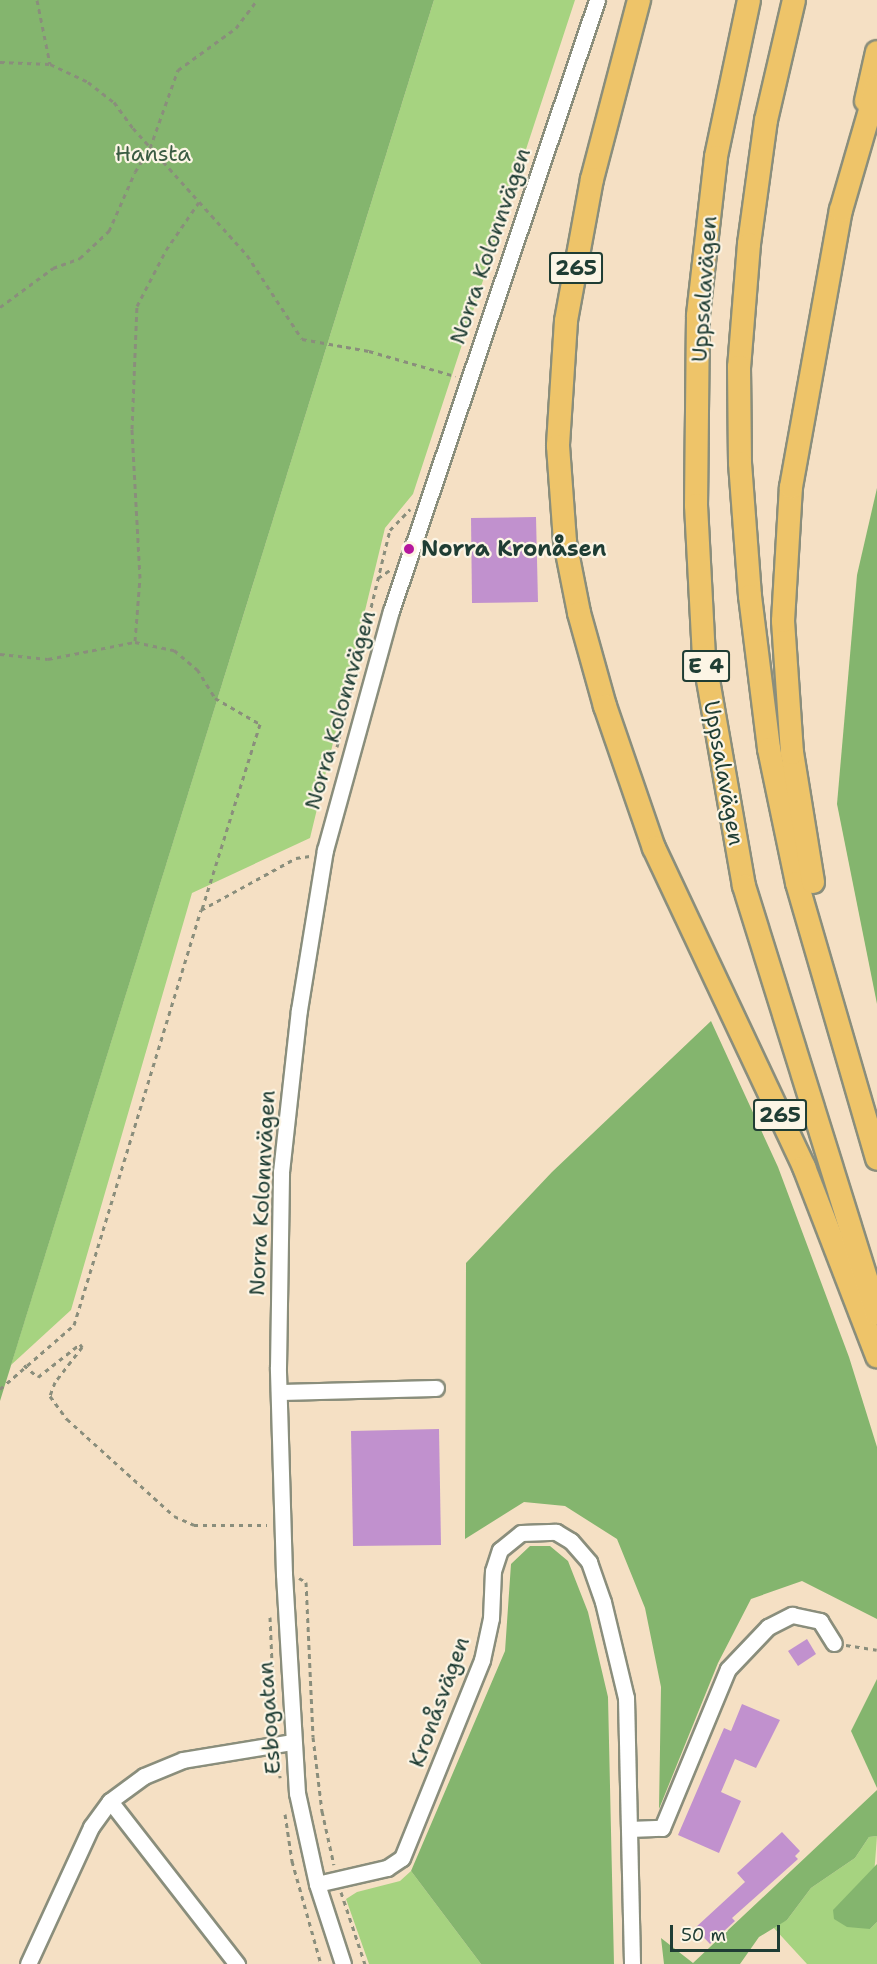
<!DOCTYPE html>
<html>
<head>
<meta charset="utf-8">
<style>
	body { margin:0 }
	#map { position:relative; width:877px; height:1964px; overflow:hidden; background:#f5e0c4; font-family:"Shantell Sans",sans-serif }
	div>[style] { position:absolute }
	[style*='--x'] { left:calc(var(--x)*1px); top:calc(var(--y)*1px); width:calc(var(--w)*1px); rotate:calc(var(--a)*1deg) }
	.green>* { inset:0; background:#a6d380 }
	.forest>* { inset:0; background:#84b56e }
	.building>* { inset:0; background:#c191ce }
	.path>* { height:3px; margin-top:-1.5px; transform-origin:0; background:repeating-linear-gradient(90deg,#8a8e7c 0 4.5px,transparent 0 9px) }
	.roads { filter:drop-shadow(2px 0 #8a8e7c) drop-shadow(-2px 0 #8a8e7c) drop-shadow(0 2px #8a8e7c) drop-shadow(0 -2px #8a8e7c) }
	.minor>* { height:15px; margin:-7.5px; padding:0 7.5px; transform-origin:7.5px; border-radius:7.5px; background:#fff }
	.highway>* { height:22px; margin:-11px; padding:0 11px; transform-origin:11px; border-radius:11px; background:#eec469 }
	.dots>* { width:16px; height:16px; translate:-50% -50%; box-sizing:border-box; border:3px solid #fcf5e5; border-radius:50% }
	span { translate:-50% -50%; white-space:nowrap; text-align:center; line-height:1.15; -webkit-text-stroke:4.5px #fcf5e5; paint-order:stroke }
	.shield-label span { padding:2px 4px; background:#fcf5e5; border:2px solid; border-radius:4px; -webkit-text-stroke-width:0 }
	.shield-label { font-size:21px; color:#1f3d34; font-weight:700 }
	.park-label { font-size:22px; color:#3a5b43 }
	.street-label { font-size:22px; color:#1f3d34 }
	.poi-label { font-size:22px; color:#1f3d34; font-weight:700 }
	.left { translate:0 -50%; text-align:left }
	.scale { position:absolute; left:670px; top:1925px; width:110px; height:27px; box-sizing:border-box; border:3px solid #1f3d34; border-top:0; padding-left:8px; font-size:18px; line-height:21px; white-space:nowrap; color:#1f3d34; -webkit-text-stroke:4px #fcf5e5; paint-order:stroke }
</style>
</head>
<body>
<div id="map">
	<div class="green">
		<i style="clip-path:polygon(434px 0,575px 0,413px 494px,385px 528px,310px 838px,192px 893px,71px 1310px,11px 1365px)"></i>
		<i style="clip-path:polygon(877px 1836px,870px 1929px,877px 1922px,877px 1964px,807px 1964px,772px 1926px,787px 1920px,811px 1888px,855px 1858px,869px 1837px)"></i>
		<i style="clip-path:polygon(411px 1871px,481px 1964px,369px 1964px,346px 1899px,357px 1892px,400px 1881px)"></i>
	</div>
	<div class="forest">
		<i style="clip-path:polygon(0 0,434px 0,0 1401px)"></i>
		<i style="clip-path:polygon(877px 488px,877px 1004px,837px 804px,857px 575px)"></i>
		<i style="clip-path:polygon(711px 1021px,778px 1167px,849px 1357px,877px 1447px,877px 1619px,802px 1581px,751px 1599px,718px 1663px,659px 1809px,661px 1687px,645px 1608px,617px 1539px,565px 1506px,524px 1502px,465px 1539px,466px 1263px,552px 1172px)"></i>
		<i style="clip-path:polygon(530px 1546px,550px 1546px,568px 1561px,588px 1612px,608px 1697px,614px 1964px,481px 1964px,411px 1871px,505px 1651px,511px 1564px)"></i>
		<i style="clip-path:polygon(877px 1679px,877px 1788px,851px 1731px)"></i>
		<i style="clip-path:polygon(877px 1790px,877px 1836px,869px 1837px,855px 1858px,811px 1888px,787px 1920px,759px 1937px,740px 1964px,664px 1964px,661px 1938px,693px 1963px)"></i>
		<i style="clip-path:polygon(877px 1864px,877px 1922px,870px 1929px,847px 1927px,834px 1919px,833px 1910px)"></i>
	</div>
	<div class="building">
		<i style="clip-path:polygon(536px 517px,538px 602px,472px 603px,471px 518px)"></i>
		<i style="clip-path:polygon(439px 1429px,441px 1545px,353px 1546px,351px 1431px)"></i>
		<i style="clip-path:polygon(807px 1639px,816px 1654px,798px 1666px,788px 1651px)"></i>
		<i style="clip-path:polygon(742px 1704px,780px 1720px,756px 1768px,735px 1759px,721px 1792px,741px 1801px,719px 1853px,678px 1835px,724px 1728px,731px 1731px)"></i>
		<i style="clip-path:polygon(782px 1832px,800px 1851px,795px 1856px,798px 1859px,732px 1918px,735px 1921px,710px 1944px,695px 1928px,745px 1882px,737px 1873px)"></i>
	</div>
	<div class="path">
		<i style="--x:37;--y:0;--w:65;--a:78.5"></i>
		<i style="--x:0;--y:62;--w:50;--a:2.3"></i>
		<i style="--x:50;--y:64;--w:42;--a:25.3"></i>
		<i style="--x:88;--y:82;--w:33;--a:38"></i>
		<i style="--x:114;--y:102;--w:32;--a:54"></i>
		<i style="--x:133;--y:128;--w:171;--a:48.1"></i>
		<i style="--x:247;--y:255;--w:100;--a:56.8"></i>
		<i style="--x:302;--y:339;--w:68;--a:10.2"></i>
		<i style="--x:369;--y:351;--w:90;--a:16.2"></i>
		<i style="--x:0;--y:307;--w:66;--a:-36.3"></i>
		<i style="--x:53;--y:268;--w:29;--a:-20"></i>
		<i style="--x:80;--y:258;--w:40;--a:-43"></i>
		<i style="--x:109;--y:231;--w:64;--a:-66.2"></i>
		<i style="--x:135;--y:172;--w:28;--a:-58"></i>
		<i style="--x:150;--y:148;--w:83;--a:-70.3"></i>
		<i style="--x:178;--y:70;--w:72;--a:-35.9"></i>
		<i style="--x:236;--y:28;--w:35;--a:-53"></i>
		<i style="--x:378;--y:578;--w:14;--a:-34"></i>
		<i style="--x:135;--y:641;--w:63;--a:-85.5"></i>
		<i style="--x:140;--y:578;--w:149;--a:-93.1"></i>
		<i style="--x:132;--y:429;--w:123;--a:-87.7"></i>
		<i style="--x:137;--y:306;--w:63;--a:-62.6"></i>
		<i style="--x:166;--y:250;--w:58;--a:-55.5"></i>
		<i style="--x:0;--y:654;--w:48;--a:5.9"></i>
		<i style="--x:48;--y:659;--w:89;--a:-11.1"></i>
		<i style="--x:135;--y:642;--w:40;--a:12"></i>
		<i style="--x:174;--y:650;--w:30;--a:40"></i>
		<i style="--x:197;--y:669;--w:34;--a:58"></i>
		<i style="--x:215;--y:698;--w:52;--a:30"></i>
		<i style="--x:260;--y:724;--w:194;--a:107.4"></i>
		<i style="--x:337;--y:747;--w:223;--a:-76.3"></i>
		<i style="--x:390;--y:530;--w:29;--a:-46"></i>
		<i style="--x:24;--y:1365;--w:18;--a:41"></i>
		<i style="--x:38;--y:1377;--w:53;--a:-38.2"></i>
		<i style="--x:80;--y:1344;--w:4;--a:56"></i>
		<i style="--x:82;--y:1347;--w:44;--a:127.6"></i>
		<i style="--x:55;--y:1382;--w:15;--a:110"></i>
		<i style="--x:50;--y:1396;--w:29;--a:54"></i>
		<i style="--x:67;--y:1419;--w:144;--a:42.2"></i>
		<i style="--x:174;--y:1516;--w:22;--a:24"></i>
		<i style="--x:194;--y:1525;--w:73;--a:0"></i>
		<i style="--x:0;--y:1389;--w:98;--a:-40.9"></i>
		<i style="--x:74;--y:1325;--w:434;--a:-73"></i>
		<i style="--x:201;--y:910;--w:108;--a:-28.7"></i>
		<i style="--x:296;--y:858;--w:14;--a:-8"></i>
		<i style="--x:299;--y:1578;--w:8;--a:30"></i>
		<i style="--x:306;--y:1582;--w:155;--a:87.4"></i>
		<i style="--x:313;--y:1737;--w:75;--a:83.1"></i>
		<i style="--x:322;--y:1811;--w:55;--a:77.5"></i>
		<i style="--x:270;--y:1617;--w:113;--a:87.5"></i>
		<i style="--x:846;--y:1645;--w:31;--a:9"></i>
		<i style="--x:277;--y:1758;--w:20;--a:81"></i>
		<i style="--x:285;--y:1814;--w:48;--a:81.5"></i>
		<i style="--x:292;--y:1861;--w:107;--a:74.3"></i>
		<i style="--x:341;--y:1892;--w:76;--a:71.6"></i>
	</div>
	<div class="roads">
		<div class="minor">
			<i style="--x:279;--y:1392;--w:157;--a:-1.5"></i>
			<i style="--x:110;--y:1801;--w:207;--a:52.1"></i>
			<i style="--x:629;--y:1829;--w:33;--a:-2"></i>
			<i style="--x:662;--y:1828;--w:172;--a:-67.5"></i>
			<i style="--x:728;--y:1669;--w:58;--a:-46.4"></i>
			<i style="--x:768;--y:1627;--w:27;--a:-27"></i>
			<i style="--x:792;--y:1615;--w:29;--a:12"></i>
			<i style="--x:820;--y:1621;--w:26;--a:58"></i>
			<i style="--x:317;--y:1884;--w:72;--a:-12.9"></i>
			<i style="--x:387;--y:1868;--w:18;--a:-34"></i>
			<i style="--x:402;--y:1858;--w:214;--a:-68"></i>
			<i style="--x:482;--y:1660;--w:43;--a:-77.9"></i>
			<i style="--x:491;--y:1618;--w:47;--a:-87.6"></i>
			<i style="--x:493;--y:1571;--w:22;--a:-72"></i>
			<i style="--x:500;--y:1550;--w:27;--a:-39"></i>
			<i style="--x:521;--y:1533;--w:35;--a:-2"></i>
			<i style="--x:556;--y:1532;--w:17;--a:31"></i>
			<i style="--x:571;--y:1541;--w:28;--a:49"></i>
			<i style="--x:589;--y:1562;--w:42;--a:70.7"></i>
			<i style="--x:603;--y:1602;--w:99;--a:76.5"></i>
			<i style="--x:626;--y:1698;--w:266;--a:88.7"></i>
			<i style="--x:28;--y:1964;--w:151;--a:-65.3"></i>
			<i style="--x:91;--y:1827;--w:32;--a:-54"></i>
			<i style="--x:110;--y:1801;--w:42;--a:-36.3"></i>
			<i style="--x:144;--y:1776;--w:42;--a:-22.3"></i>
			<i style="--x:183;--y:1760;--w:110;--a:-9.4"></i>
			<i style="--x:343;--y:1964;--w:84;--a:-108"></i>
			<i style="--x:317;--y:1884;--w:93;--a:-102.4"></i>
			<i style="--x:297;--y:1793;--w:219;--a:-93.4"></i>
			<i style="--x:284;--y:1574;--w:207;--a:-91.7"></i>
			<i style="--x:278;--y:1367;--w:195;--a:-89.1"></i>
			<i style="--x:281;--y:1172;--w:163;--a:-83.7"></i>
			<i style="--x:299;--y:1010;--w:162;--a:-80.8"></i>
			<i style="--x:325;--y:850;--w:248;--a:-74.6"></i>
			<i style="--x:391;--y:611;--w:645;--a:-71.37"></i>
		</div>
		<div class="highway">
			<i style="--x:639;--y:0;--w:185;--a:104.7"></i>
			<i style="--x:592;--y:179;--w:144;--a:100.4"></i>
			<i style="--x:566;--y:321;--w:125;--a:93.7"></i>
			<i style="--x:558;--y:446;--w:96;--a:85.8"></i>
			<i style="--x:565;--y:542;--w:72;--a:78.8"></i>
			<i style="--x:579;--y:613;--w:97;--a:74.4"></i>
			<i style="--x:605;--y:706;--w:150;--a:71"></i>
			<i style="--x:654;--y:848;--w:353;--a:64.8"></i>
			<i style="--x:804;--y:1167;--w:203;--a:68.9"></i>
			<i style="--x:749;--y:0;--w:160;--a:101.9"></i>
			<i style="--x:716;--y:157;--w:160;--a:96.5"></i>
			<i style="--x:698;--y:316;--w:189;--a:90.6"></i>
			<i style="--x:696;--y:505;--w:152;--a:87"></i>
			<i style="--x:704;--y:657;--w:232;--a:80.1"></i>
			<i style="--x:744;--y:886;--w:448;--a:72.7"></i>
			<i style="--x:794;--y:0;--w:123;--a:103.1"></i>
			<i style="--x:766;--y:120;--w:125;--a:97.8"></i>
			<i style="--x:749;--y:244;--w:123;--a:94.6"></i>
			<i style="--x:739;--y:367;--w:96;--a:89.4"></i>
			<i style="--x:740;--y:463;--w:133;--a:85.7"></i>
			<i style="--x:750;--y:596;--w:154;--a:82.9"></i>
			<i style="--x:769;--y:749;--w:137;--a:78.2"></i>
			<i style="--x:797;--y:883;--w:287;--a:73.8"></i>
			<i style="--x:866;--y:101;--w:50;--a:-77.3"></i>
			<i style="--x:813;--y:882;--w:131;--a:-99.2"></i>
			<i style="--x:792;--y:753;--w:132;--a:-93.9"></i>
			<i style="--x:783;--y:621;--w:134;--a:-86.6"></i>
			<i style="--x:791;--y:487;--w:281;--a:-79.8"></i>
			<i style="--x:841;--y:210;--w:129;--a:-73.8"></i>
		</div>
	</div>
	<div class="dots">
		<i style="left:409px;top:549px;background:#b5179e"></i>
	</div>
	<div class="shield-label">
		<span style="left:576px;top:268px">265</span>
		<span style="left:706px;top:666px">E 4</span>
		<span style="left:780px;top:1115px">265</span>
	</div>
	<div class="park-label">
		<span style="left:153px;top:154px">Hansta</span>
	</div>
	<div class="street-label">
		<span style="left:490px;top:246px;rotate:-71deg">Norra Kolonnvägen</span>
		<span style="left:704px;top:289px;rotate:-86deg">Uppsalavägen</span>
		<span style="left:340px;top:710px;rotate:-74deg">Norra Kolonnvägen</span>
		<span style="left:724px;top:773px;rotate:80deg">Uppsalavägen</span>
		<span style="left:262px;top:1193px;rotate:-87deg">Norra Kolonnvägen</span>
		<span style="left:439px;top:1702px;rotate:-70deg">Kronåsvägen</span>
		<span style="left:269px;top:1718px;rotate:-94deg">Esbogatan</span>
	</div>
	<div class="poi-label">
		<span class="left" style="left:421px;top:549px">Norra Kronåsen</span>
	</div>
	<div class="scale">50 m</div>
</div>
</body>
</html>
